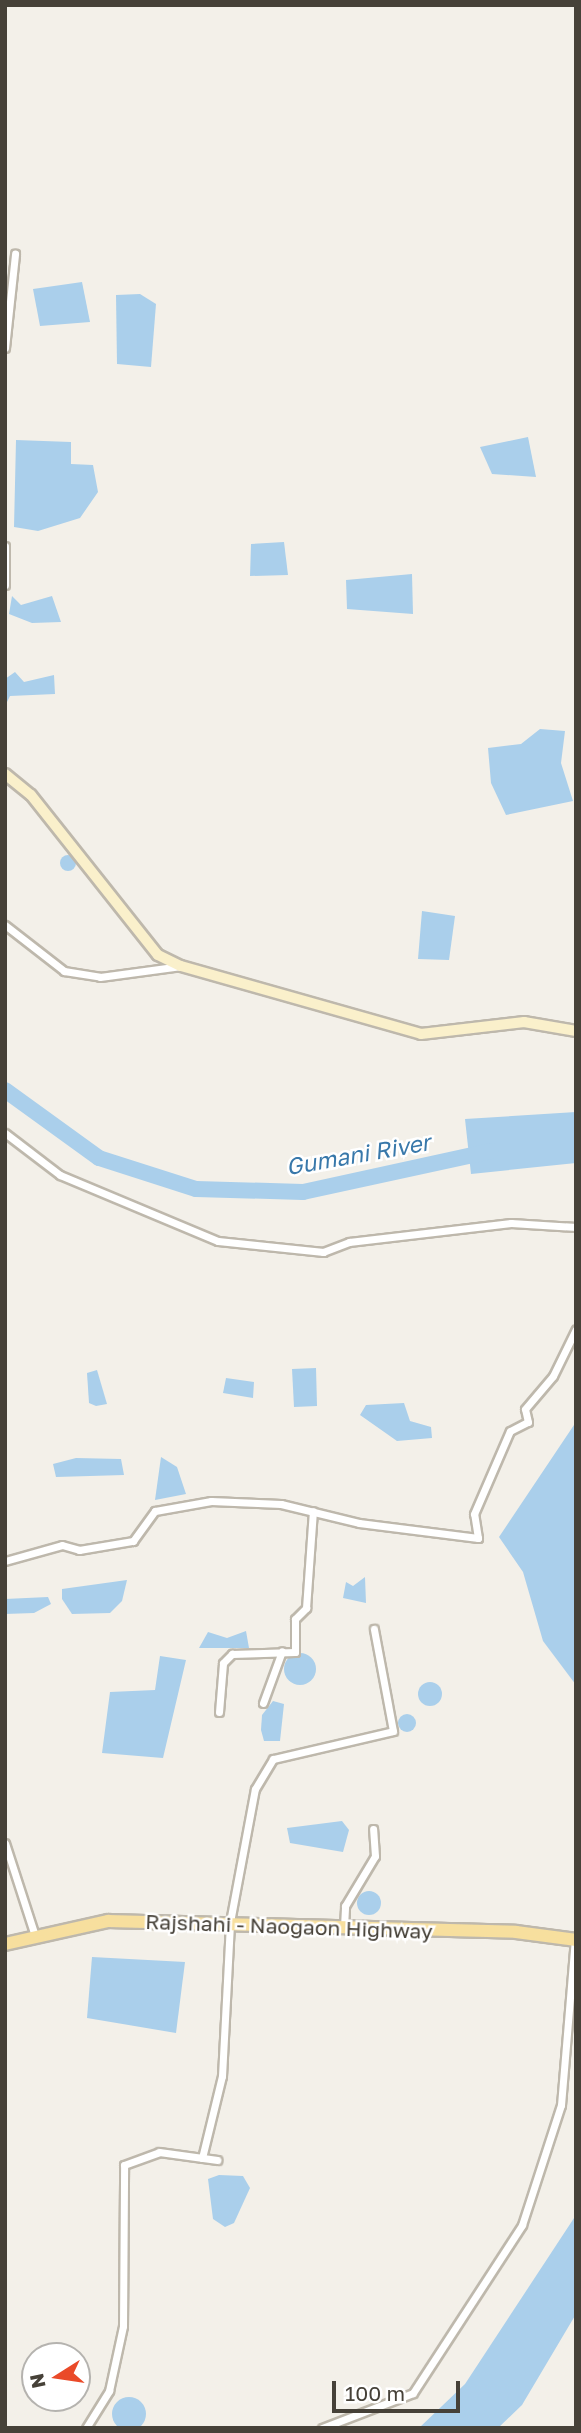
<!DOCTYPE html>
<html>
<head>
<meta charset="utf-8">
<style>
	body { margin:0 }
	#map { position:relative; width:581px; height:2433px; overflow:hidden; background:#f3f0e9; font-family:"Golos Text",sans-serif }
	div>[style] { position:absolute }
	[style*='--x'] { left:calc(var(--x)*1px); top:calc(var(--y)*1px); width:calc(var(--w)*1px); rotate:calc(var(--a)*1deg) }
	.water>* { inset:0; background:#aacfeb }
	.round { border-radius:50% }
	.river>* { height:16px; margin:-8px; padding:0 8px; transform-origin:8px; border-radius:8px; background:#aacfeb }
	.roads { filter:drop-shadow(2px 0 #beb8ac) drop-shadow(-2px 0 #beb8ac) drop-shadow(0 2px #beb8ac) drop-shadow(0 -2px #beb8ac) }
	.street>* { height:7px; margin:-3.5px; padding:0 3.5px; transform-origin:3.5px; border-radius:3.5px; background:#fff }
	.secondary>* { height:10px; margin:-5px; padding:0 5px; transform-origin:5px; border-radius:5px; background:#faf0cb }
	.primary>* { height:12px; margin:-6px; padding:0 6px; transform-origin:6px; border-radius:6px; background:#f7df9e }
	span { translate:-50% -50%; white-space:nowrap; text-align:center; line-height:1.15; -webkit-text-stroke:5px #fff; paint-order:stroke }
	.street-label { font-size:21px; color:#464138 }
	.water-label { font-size:23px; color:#3878aa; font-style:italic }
	.frame { position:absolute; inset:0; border:7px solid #464138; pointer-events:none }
	.north { position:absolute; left:21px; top:2342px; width:70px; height:70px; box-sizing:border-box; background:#fff; border:2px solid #b5b3af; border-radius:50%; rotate:258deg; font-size:19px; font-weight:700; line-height:28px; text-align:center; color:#464138 }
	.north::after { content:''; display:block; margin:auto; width:24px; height:32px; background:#ea4a29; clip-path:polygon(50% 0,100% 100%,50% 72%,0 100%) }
	.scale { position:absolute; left:332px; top:2381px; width:128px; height:32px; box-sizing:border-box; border:4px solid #464138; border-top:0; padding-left:9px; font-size:21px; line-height:24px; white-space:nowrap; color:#464138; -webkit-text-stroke:5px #fff; paint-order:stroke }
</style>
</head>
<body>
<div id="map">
	<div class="water">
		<i style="clip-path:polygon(82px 282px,90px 322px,40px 326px,33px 289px)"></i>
		<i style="clip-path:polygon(140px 294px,156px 304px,151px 367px,117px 364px,116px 295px)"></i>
		<i style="clip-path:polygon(528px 437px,536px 477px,492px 474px,480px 447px)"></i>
		<i style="clip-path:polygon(16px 440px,71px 442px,71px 464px,93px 465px,98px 492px,80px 518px,38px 531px,14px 527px)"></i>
		<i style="clip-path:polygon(284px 542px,288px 575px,250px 576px,251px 544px)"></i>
		<i style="clip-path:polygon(412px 574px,413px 614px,347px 609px,346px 580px)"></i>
		<i style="clip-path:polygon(12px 596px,21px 605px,52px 596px,61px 622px,32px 623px,9px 614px)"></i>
		<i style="clip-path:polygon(15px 672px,24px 682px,54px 675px,55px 694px,10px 696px,5px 706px,5px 679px)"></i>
		<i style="clip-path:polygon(540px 729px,565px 731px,561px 763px,573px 801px,506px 815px,491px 783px,488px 748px,521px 744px)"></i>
		<i class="round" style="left:60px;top:855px;width:16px;height:16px"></i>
		<i style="clip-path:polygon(422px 911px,455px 916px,449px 960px,418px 959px)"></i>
		<i style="clip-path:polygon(576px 1112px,576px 1163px,471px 1174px,465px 1119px)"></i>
		<i style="clip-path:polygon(316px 1368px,317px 1406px,294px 1407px,292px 1369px)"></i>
		<i style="clip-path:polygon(97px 1370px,107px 1404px,96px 1406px,89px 1403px,87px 1373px)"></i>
		<i style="clip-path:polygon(226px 1378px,254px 1382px,253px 1398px,223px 1393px)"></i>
		<i style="clip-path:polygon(404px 1403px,410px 1421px,431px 1427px,432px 1438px,397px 1441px,360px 1415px,366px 1405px)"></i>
		<i style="clip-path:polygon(576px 1422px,576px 1685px,543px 1641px,523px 1572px,499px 1537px)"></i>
		<i style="clip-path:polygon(161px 1457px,177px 1467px,186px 1494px,155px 1500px)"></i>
		<i style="clip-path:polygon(76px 1458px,121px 1459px,124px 1475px,56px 1477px,53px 1464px)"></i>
		<i style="clip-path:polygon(365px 1577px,366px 1603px,343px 1598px,346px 1582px,353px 1586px)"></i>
		<i style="clip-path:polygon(127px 1580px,122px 1601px,110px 1613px,72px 1614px,62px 1599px,62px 1589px)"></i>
		<i style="clip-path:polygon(48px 1597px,51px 1604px,34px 1613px,5px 1614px,5px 1599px)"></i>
		<i style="clip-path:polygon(246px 1631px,249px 1648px,199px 1648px,208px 1632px,227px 1638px)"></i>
		<i class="round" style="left:284px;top:1653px;width:32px;height:32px"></i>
		<i style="clip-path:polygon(160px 1656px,186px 1660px,163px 1758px,102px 1753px,110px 1692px,155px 1690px)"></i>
		<i class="round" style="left:418px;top:1682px;width:24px;height:24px"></i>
		<i style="clip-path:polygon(273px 1701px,284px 1704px,280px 1741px,264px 1741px,261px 1730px,262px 1715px)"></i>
		<i class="round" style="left:398px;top:1714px;width:18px;height:18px"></i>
		<i style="clip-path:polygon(342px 1821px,349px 1830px,343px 1852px,290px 1843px,287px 1828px)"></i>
		<i class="round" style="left:357px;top:1891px;width:24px;height:24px"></i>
		<i style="clip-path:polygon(92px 1957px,185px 1962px,176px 2033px,87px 2018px)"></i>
		<i style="clip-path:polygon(219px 2175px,243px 2176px,250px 2188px,234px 2223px,225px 2227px,213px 2219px,208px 2179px)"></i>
		<i style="clip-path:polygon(576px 2215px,576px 2314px,522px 2405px,498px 2428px,419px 2428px,465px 2384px)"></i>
		<i class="round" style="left:112px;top:2397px;width:34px;height:34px"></i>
	</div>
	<div class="river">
		<i style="--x:5;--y:1090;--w:116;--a:35.9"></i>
		<i style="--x:99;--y:1158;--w:102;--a:17.7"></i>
		<i style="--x:196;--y:1189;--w:107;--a:1.6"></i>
		<i style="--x:303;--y:1192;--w:192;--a:-12.3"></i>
	</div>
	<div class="roads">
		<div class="street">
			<i style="--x:5;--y:348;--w:95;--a:-83.9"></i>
			<i style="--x:5;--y:546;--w:39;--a:90"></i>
			<i style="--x:5;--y:925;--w:75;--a:37.9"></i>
			<i style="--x:64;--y:971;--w:36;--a:9"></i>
			<i style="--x:100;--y:977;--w:82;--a:-7.7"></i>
			<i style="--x:5;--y:1133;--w:69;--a:37.4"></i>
			<i style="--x:60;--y:1175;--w:171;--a:22.7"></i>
			<i style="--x:218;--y:1241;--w:106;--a:6"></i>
			<i style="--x:323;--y:1252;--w:28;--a:-21"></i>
			<i style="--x:349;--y:1242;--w:163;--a:-6.7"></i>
			<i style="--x:511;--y:1223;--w:65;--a:3.5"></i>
			<i style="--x:5;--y:1561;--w:59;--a:-15.7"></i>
			<i style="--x:62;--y:1545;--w:18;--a:16"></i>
			<i style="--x:79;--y:1550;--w:55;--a:-9.5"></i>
			<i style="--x:133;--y:1541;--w:37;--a:-54"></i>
			<i style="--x:155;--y:1511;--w:57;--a:-10.1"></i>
			<i style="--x:211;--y:1501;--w:70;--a:2.5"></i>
			<i style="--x:281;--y:1504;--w:80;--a:13.7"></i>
			<i style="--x:359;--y:1523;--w:120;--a:7.2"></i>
			<i style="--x:478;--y:1538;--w:24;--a:-99"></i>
			<i style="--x:474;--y:1514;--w:90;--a:-66.6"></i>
			<i style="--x:510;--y:1431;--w:20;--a:-27"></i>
			<i style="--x:528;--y:1422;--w:13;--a:-103"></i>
			<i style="--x:525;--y:1409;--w:43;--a:-49.7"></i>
			<i style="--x:553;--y:1376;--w:52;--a:-63.9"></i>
			<i style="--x:263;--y:1703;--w:55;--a:-69.9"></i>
			<i style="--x:219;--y:1712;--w:49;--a:-85.3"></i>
			<i style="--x:223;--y:1663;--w:13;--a:-45"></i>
			<i style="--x:232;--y:1654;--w:63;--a:-1.8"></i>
			<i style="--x:295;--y:1652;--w:33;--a:-90"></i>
			<i style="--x:295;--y:1619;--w:16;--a:-45"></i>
			<i style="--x:306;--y:1608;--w:97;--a:-85.9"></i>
			<i style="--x:5;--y:1843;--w:95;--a:72.1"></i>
			<i style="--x:344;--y:1927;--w:21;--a:-87"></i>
			<i style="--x:345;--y:1906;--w:58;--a:-59"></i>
			<i style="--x:375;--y:1856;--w:27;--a:-94"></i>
			<i style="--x:202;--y:2158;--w:84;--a:-76.3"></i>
			<i style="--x:222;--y:2076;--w:154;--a:-87"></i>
			<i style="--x:230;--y:1922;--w:135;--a:-79.4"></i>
			<i style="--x:255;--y:1789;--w:35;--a:-59"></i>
			<i style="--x:273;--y:1759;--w:123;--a:-13.1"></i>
			<i style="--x:393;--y:1731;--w:104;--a:-100.6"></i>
			<i style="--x:86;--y:2428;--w:44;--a:-58.1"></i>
			<i style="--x:109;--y:2391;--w:66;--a:-77.8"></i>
			<i style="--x:123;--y:2326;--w:161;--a:-89.6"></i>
			<i style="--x:124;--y:2165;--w:37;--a:-20"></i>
			<i style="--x:159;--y:2152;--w:59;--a:7.9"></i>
			<i style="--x:322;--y:2428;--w:97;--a:-21"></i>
			<i style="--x:413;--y:2393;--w:200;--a:-57"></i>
			<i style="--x:522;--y:2225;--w:126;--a:-72"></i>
			<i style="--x:561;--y:2105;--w:166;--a:-85.2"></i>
		</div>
		<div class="secondary">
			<i style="--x:5;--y:774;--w:33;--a:39"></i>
			<i style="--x:31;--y:795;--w:204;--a:51.6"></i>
			<i style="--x:158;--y:955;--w:25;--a:26"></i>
			<i style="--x:181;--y:966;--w:249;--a:15.8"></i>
			<i style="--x:421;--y:1034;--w:104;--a:-6.6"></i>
			<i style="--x:524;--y:1022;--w:53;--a:9.8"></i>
		</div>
		<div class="primary">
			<i style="--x:5;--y:1944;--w:106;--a:-12.6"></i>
			<i style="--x:108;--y:1921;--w:408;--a:1.5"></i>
			<i style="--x:516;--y:1932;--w:61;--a:7.6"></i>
		</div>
	</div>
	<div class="street-label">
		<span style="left:289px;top:1926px;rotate:2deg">Rajshahi - Naogaon Highway</span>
	</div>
	<div class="water-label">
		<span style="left:358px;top:1154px;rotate:-10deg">Gumani River</span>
	</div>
	<div class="frame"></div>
	<div class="north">N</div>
	<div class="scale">100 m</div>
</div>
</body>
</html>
